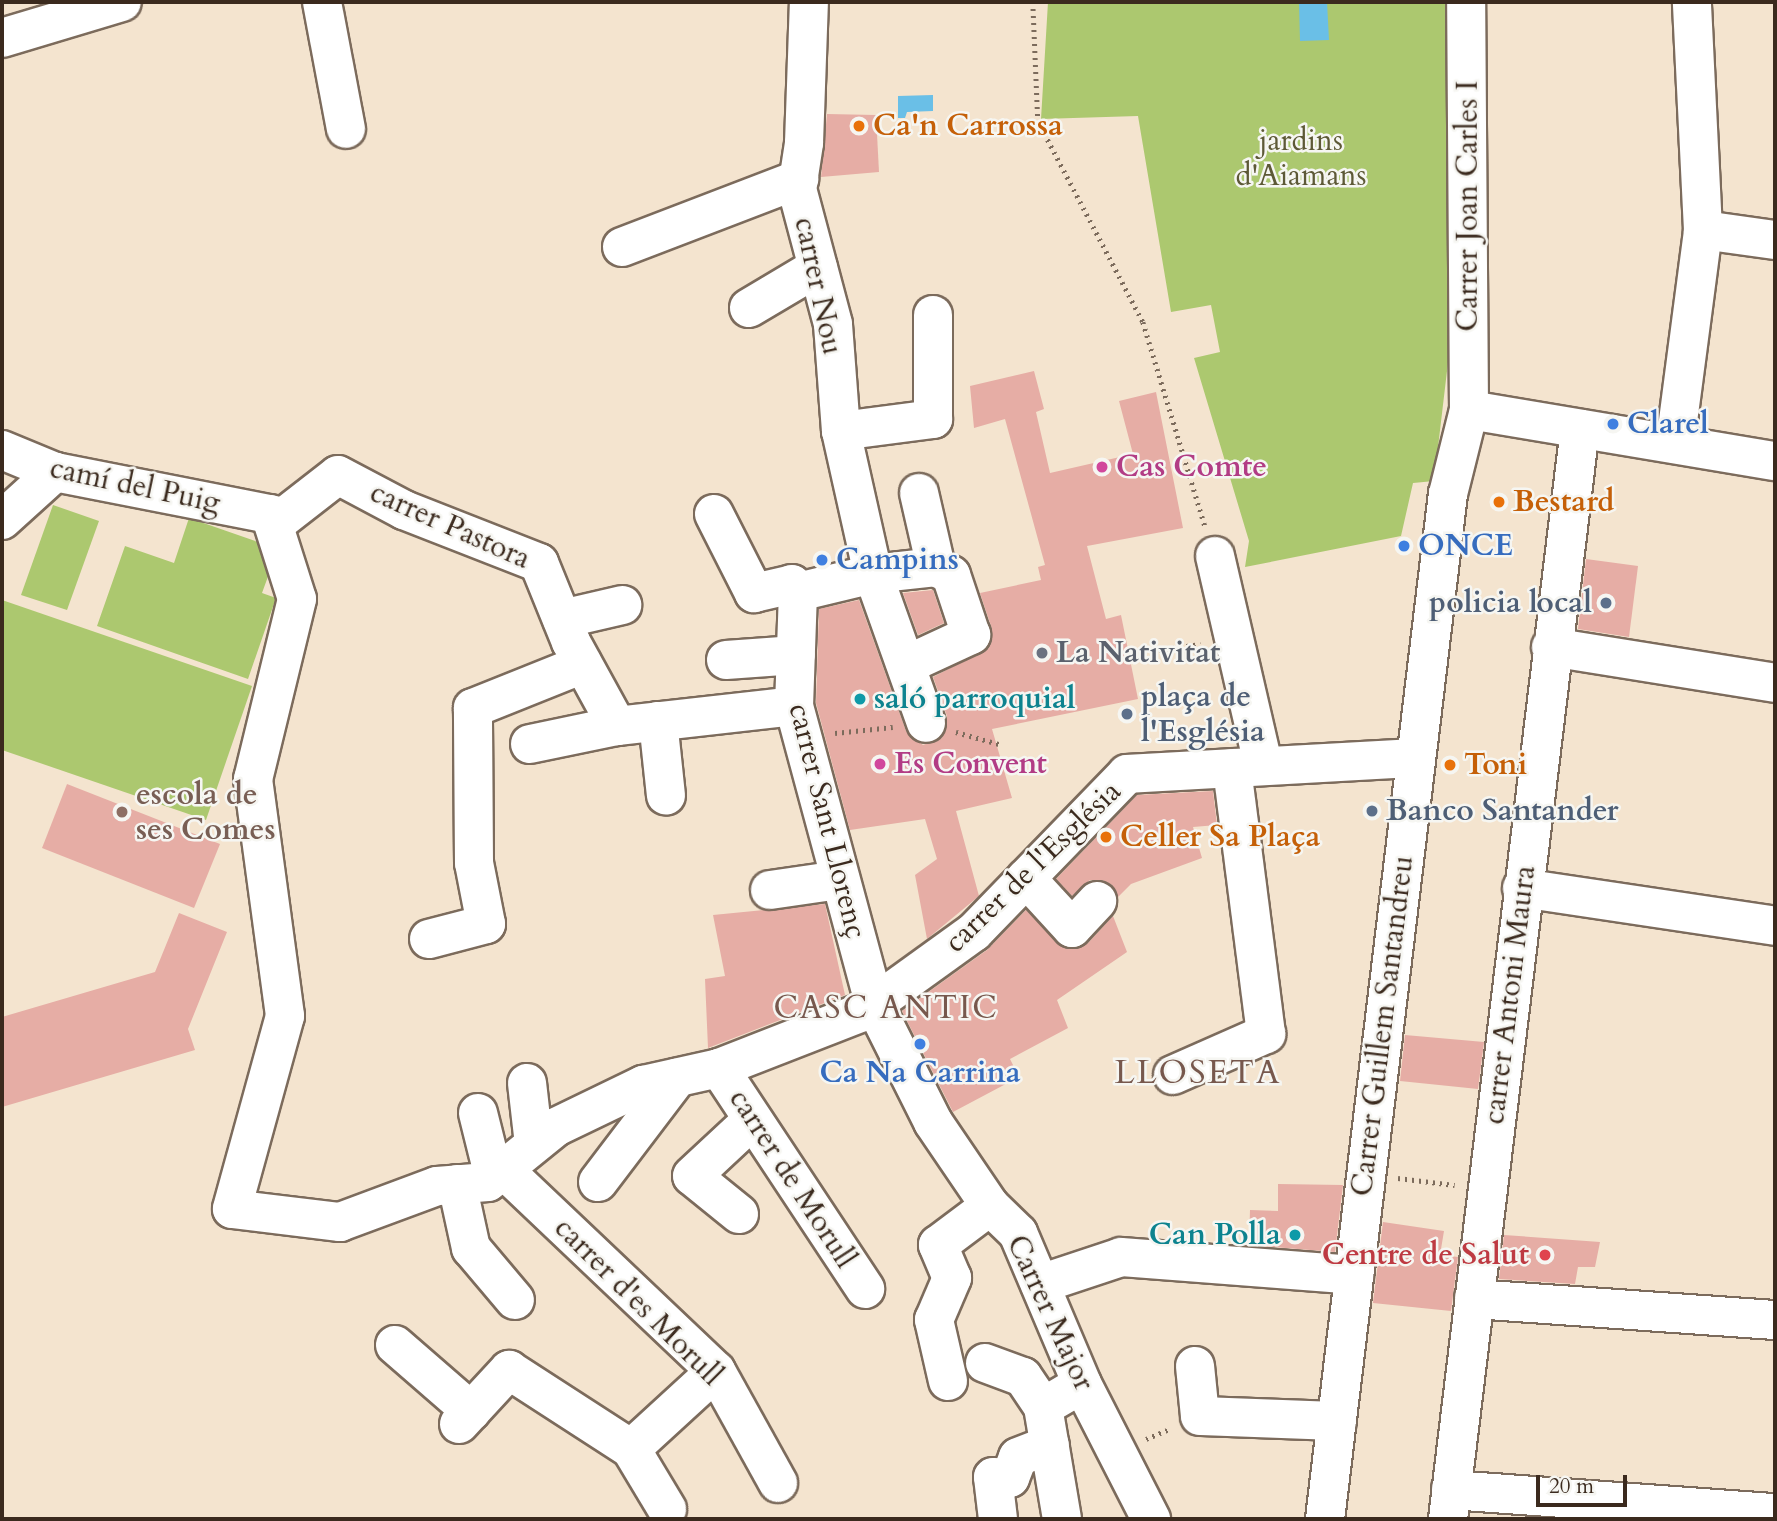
<!DOCTYPE html>
<html>
<head>
<meta charset="utf-8">
<style>
	body { margin:0 }
	#map { position:relative; width:1777px; height:1521px; overflow:hidden; background:#f4e4cf; font-family:Cardo,serif }
	div>[style] { position:absolute }
	[style*='--x'] { left:calc(var(--x)*1px); top:calc(var(--y)*1px); width:calc(var(--w)*1px); rotate:calc(var(--a)*1deg) }
	.green>* { inset:0; background:#acc86f }
	.water>* { inset:0; background:#6abfe7 }
	.building>* { inset:0; background:#e6ada5 }
	.path>* { height:4.5px; margin-top:-2.25px; transform-origin:0; background:repeating-linear-gradient(90deg,#7c6b5c 0 2px,transparent 0 7px) }
	.roads { filter:drop-shadow(2px 0 #7c6b5c) drop-shadow(-2px 0 #7c6b5c) drop-shadow(0 2px #7c6b5c) drop-shadow(0 -2px #7c6b5c) }
	.minor>* { height:38px; margin:-19px; padding:0 19px; transform-origin:19px; border-radius:19px; background:#fff }
	.dots>* { width:19px; height:19px; translate:-50% -50%; box-sizing:border-box; border:4px solid #f6f6f2; border-radius:50% }
	span { translate:-50% -50%; white-space:nowrap; text-align:center; line-height:1.15; -webkit-text-stroke:5px #f6f6f2; paint-order:stroke }
	.food-label { font-size:30px; color:#c56008; font-weight:700 }
	.left { translate:0 -50%; text-align:left }
	.park-label { font-size:30px; color:#5d5936 }
	.street-label { font-size:30px; color:#3b2a1e }
	.shop-label { font-size:30px; color:#366cbe; font-weight:700 }
	.hotel-label { font-size:30px; color:#b23c85; font-weight:700 }
	.service-label { font-size:30px; color:#4e5e75; font-weight:700 }
	.right { translate:-100% -50%; text-align:right }
	.worship-label { font-size:30px; color:#5b616d; font-weight:700 }
	.culture-label { font-size:30px; color:#0d838f; font-weight:700 }
	.education-label { font-size:30px; color:#785e54; font-weight:700 }
	.health-label { font-size:30px; color:#be3a42; font-weight:700 }
	.neighbourhood-label { font-size:32px; color:#77584d; letter-spacing:2px }
	.quarter-label { font-size:33px; color:#77584d; letter-spacing:2px }
	.frame { position:absolute; inset:0; border:4px solid #3b2a1e; pointer-events:none }
	.scale { position:absolute; left:1536px; top:1475px; width:91px; height:32px; box-sizing:border-box; border:4px solid #3b2a1e; border-top:0; padding-left:9px; font-size:21px; line-height:24px; white-space:nowrap; color:#3b2a1e; -webkit-text-stroke:5px #f6f6f2; paint-order:stroke }
</style>
</head>
<body>
<div id="map">
	<div class="green">
		<i style="clip-path:polygon(1048px 2px,1451px 2px,1460px 261px,1434px 481px,1413px 483px,1401px 536px,1245px 567px,1249px 541px,1194px 358px,1220px 352px,1211px 305px,1171px 312px,1138px 116px,1041px 119px)"></i>
		<i style="clip-path:polygon(53px 505px,99px 521px,67px 610px,21px 595px)"></i>
		<i style="clip-path:polygon(189px 518px,278px 549px,262px 593px,276px 598px,248px 679px,97px 626px,125px 546px,174px 563px)"></i>
		<i style="clip-path:polygon(2px 600px,252px 686px,206px 820px,2px 750px)"></i>
	</div>
	<div class="water">
		<i style="clip-path:polygon(1299px 2px,1327px 2px,1329px 40px,1300px 41px)"></i>
		<i style="clip-path:polygon(933px 95px,933px 111px,907px 112px,905px 118px,898px 118px,898px 96px)"></i>
	</div>
	<div class="building">
		<i style="clip-path:polygon(827px 114px,876px 115px,879px 172px,821px 177px)"></i>
		<i style="clip-path:polygon(1034px 371px,1044px 409px,1036px 412px,1050px 473px,1133px 454px,1119px 401px,1156px 392px,1183px 528px,1087px 546px,1106px 619px,1121px 615px,1138px 699px,992px 729px,1012px 798px,956px 811px,979px 896px,927px 939px,915px 875px,937px 859px,925px 819px,850px 830px,816px 703px,819px 609px,859px 600px,906px 731px,923px 745px,942px 738px,947px 716px,933px 677px,989px 648px,992px 629px,980px 593px,1041px 580px,1038px 567px,1045px 565px,1005px 419px,974px 428px,970px 386px)"></i>
		<i style="clip-path:polygon(1586px 559px,1638px 566px,1629px 637px,1578px 629px)"></i>
		<i style="clip-path:polygon(933px 590px,944px 623px,918px 635px,903px 593px)"></i>
		<i style="clip-path:polygon(67px 784px,220px 844px,194px 908px,42px 848px)"></i>
		<i style="clip-path:polygon(1213px 791px,1217px 825px,1193px 827px,1202px 858px,1131px 884px,1118px 897px,1112px 885px,1102px 880px,1090px 880px,1072px 896px,1056px 879px,1137px 795px)"></i>
		<i style="clip-path:polygon(825px 904px,845px 995px,708px 1048px,705px 979px,725px 976px,713px 915px)"></i>
		<i style="clip-path:polygon(1026px 910px,1067px 949px,1088px 943px,1113px 916px,1127px 952px,1057px 1000px,1068px 1028px,1010px 1059px,1019px 1077px,953px 1112px,902px 1011px,987px 950px)"></i>
		<i style="clip-path:polygon(179px 913px,227px 932px,188px 1029px,195px 1050px,2px 1107px,2px 1017px,155px 972px)"></i>
		<i style="clip-path:polygon(1405px 1035px,1484px 1042px,1478px 1089px,1400px 1081px)"></i>
		<i style="clip-path:polygon(1278px 1184px,1343px 1185px,1335px 1252px,1249px 1245px,1250px 1210px,1278px 1211px)"></i>
		<i style="clip-path:polygon(1383px 1222px,1444px 1231px,1440px 1255px,1458px 1257px,1451px 1311px,1373px 1303px)"></i>
		<i style="clip-path:polygon(1504px 1235px,1600px 1242px,1595px 1267px,1578px 1267px,1575px 1284px,1499px 1279px)"></i>
	</div>
	<div class="path">
		<i style="--x:1033;--y:2;--w:119;--a:87.6"></i>
		<i style="--x:1038;--y:121;--w:227;--a:62.4"></i>
		<i style="--x:1143;--y:322;--w:213;--a:73.1"></i>
		<i style="--x:1152;--y:651;--w:49;--a:-8.3"></i>
		<i style="--x:956;--y:732;--w:45;--a:15.6"></i>
		<i style="--x:835;--y:733;--w:58;--a:-5.9"></i>
		<i style="--x:1398;--y:1178;--w:57;--a:7"></i>
		<i style="--x:1146;--y:1439;--w:26;--a:-23"></i>
	</div>
	<div class="roads">
		<div class="minor">
			<i style="--x:322;--y:2;--w:129;--a:79.3"></i>
			<i style="--x:2;--y:38;--w:125;--a:-16.7"></i>
			<i style="--x:1703;--y:230;--w:73;--a:7.9"></i>
			<i style="--x:622;--y:247;--w:190;--a:-21"></i>
			<i style="--x:749;--y:308;--w:80;--a:-30.7"></i>
			<i style="--x:1469;--y:410;--w:310;--a:9.5"></i>
			<i style="--x:841;--y:431;--w:93;--a:-7.4"></i>
			<i style="--x:933;--y:419;--w:104;--a:-90"></i>
			<i style="--x:1675;--y:444;--w:216;--a:-82.5"></i>
			<i style="--x:1703;--y:230;--w:228;--a:-92.8"></i>
			<i style="--x:2;--y:450;--w:57;--a:22.5"></i>
			<i style="--x:55;--y:472;--w:233;--a:11.1"></i>
			<i style="--x:284;--y:517;--w:68;--a:-37.9"></i>
			<i style="--x:338;--y:475;--w:75;--a:27.9"></i>
			<i style="--x:404;--y:510;--w:145;--a:21.4"></i>
			<i style="--x:539;--y:563;--w:85;--a:67.9"></i>
			<i style="--x:571;--y:642;--w:96;--a:61.3"></i>
			<i style="--x:617;--y:726;--w:178;--a:-6.4"></i>
			<i style="--x:919;--y:493;--w:76;--a:77.1"></i>
			<i style="--x:270;--y:514;--w:89;--a:72.4"></i>
			<i style="--x:297;--y:599;--w:185;--a:103.7"></i>
			<i style="--x:253;--y:779;--w:239;--a:82.3"></i>
			<i style="--x:285;--y:1016;--w:200;--a:105.4"></i>
			<i style="--x:232;--y:1209;--w:109;--a:6.9"></i>
			<i style="--x:340;--y:1222;--w:103;--a:-20.4"></i>
			<i style="--x:437;--y:1186;--w:51;--a:-4.5"></i>
			<i style="--x:488;--y:1182;--w:87;--a:-39"></i>
			<i style="--x:556;--y:1127;--w:97;--a:-25.8"></i>
			<i style="--x:643;--y:1085;--w:78;--a:-12.6"></i>
			<i style="--x:719;--y:1068;--w:155;--a:-21.3"></i>
			<i style="--x:863;--y:1012;--w:137;--a:-35.8"></i>
			<i style="--x:974;--y:932;--w:220;--a:-45.9"></i>
			<i style="--x:1127;--y:774;--w:288;--a:-3.2"></i>
			<i style="--x:714;--y:514;--w:89;--a:63.1"></i>
			<i style="--x:754;--y:593;--w:39;--a:-13"></i>
			<i style="--x:792;--y:584;--w:10;--a:53"></i>
			<i style="--x:2;--y:520;--w:72;--a:-42.2"></i>
			<i style="--x:1215;--y:556;--w:213;--a:77"></i>
			<i style="--x:798;--y:592;--w:114;--a:92"></i>
			<i style="--x:794;--y:706;--w:311;--a:74.9"></i>
			<i style="--x:875;--y:1006;--w:130;--a:63.4"></i>
			<i style="--x:933;--y:1122;--w:102;--a:55.8"></i>
			<i style="--x:990;--y:1206;--w:39;--a:44"></i>
			<i style="--x:1018;--y:1233;--w:164;--a:67"></i>
			<i style="--x:1082;--y:1384;--w:152;--a:62.9"></i>
			<i style="--x:798;--y:592;--w:77;--a:-13.5"></i>
			<i style="--x:873;--y:574;--w:147;--a:-102.6"></i>
			<i style="--x:841;--y:431;--w:107;--a:-94.3"></i>
			<i style="--x:833;--y:324;--w:140;--a:-104.9"></i>
			<i style="--x:797;--y:189;--w:47;--a:-81.3"></i>
			<i style="--x:804;--y:143;--w:141;--a:-88"></i>
			<i style="--x:562;--y:619;--w:62;--a:-13.1"></i>
			<i style="--x:1551;--y:647;--w:227;--a:9.1"></i>
			<i style="--x:726;--y:660;--w:70;--a:-4.1"></i>
			<i style="--x:906;--y:665;--w:72;--a:-24.8"></i>
			<i style="--x:971;--y:635;--w:63;--a:-108.4"></i>
			<i style="--x:951;--y:575;--w:17;--a:-152"></i>
			<i style="--x:936;--y:567;--w:63;--a:173.7"></i>
			<i style="--x:873;--y:574;--w:158;--a:70.4"></i>
			<i style="--x:658;--y:721;--w:75;--a:83.9"></i>
			<i style="--x:530;--y:744;--w:89;--a:-11.7"></i>
			<i style="--x:1026;--y:878;--w:68;--a:47.4"></i>
			<i style="--x:1072;--y:928;--w:37;--a:-47"></i>
			<i style="--x:1522;--y:888;--w:256;--a:8.5"></i>
			<i style="--x:770;--y:890;--w:70;--a:-8.2"></i>
			<i style="--x:429;--y:939;--w:59;--a:-14.7"></i>
			<i style="--x:486;--y:924;--w:62;--a:-101.1"></i>
			<i style="--x:474;--y:863;--w:155;--a:-90.4"></i>
			<i style="--x:473;--y:708;--w:118;--a:-21.8"></i>
			<i style="--x:719;--y:1068;--w:265;--a:56.5"></i>
			<i style="--x:1173;--y:1075;--w:102;--a:-23.8"></i>
			<i style="--x:1266;--y:1034;--w:268;--a:-97.3"></i>
			<i style="--x:527;--y:1083;--w:61;--a:83.5"></i>
			<i style="--x:478;--y:1113;--w:66;--a:76"></i>
			<i style="--x:503;--y:1169;--w:294;--a:43.5"></i>
			<i style="--x:716;--y:1371;--w:128;--a:61"></i>
			<i style="--x:598;--y:1182;--w:131;--a:-52.8"></i>
			<i style="--x:457;--y:1184;--w:66;--a:77.7"></i>
			<i style="--x:471;--y:1248;--w:68;--a:49.8"></i>
			<i style="--x:739;--y:1214;--w:60;--a:-141"></i>
			<i style="--x:692;--y:1176;--w:82;--a:-43"></i>
			<i style="--x:1040;--y:1284;--w:85;--a:-18.4"></i>
			<i style="--x:1121;--y:1257;--w:234;--a:4.4"></i>
			<i style="--x:1474;--y:1299;--w:302;--a:4"></i>
			<i style="--x:395;--y:1345;--w:101;--a:41"></i>
			<i style="--x:985;--y:1363;--w:40;--a:20.2"></i>
			<i style="--x:1023;--y:1377;--w:36;--a:56"></i>
			<i style="--x:1195;--y:1366;--w:50;--a:84.3"></i>
			<i style="--x:1200;--y:1416;--w:137;--a:2.1"></i>
			<i style="--x:948;--y:1381;--w:63;--a:-102.9"></i>
			<i style="--x:934;--y:1320;--w:46;--a:-66.8"></i>
			<i style="--x:952;--y:1278;--w:36;--a:-113"></i>
			<i style="--x:938;--y:1245;--w:65;--a:-36.9"></i>
			<i style="--x:459;--y:1424;--w:74;--a:-47.2"></i>
			<i style="--x:509;--y:1370;--w:145;--a:32.9"></i>
			<i style="--x:631;--y:1449;--w:115;--a:-42.5"></i>
			<i style="--x:631;--y:1449;--w:70;--a:59"></i>
			<i style="--x:1451;--y:1490;--w:325;--a:4.1"></i>
			<i style="--x:998;--y:1519;--w:42;--a:-96.8"></i>
			<i style="--x:993;--y:1477;--w:17;--a:3"></i>
			<i style="--x:1010;--y:1478;--w:22;--a:-69"></i>
			<i style="--x:1018;--y:1457;--w:34;--a:-21"></i>
			<i style="--x:1062;--y:1519;--w:114;--a:-99.6"></i>
			<i style="--x:1043;--y:1407;--w:45;--a:-30.5"></i>
			<i style="--x:1325;--y:1519;--w:1032;--a:-83.16"></i>
			<i style="--x:1448;--y:494;--w:87;--a:-76"></i>
			<i style="--x:1469;--y:410;--w:408;--a:-90.4"></i>
			<i style="--x:1448;--y:1519;--w:1098;--a:-83.1"></i>
		</div>
	</div>
	<div class="dots">
		<i style="left:859px;top:126px;background:#e8710a"></i>
		<i style="left:1613px;top:424px;background:#3f7fe0"></i>
		<i style="left:1102px;top:467px;background:#d1479c"></i>
		<i style="left:1499px;top:502px;background:#e8710a"></i>
		<i style="left:1404px;top:546px;background:#3f7fe0"></i>
		<i style="left:822px;top:560px;background:#3f7fe0"></i>
		<i style="left:1606px;top:603px;background:#5c6f8a"></i>
		<i style="left:1042px;top:653px;background:#6b7280"></i>
		<i style="left:860px;top:699px;background:#0f9aa8"></i>
		<i style="left:1127px;top:714px;background:#5c6f8a"></i>
		<i style="left:880px;top:764px;background:#d1479c"></i>
		<i style="left:1450px;top:765px;background:#e8710a"></i>
		<i style="left:1372px;top:811px;background:#5c6f8a"></i>
		<i style="left:122px;top:812px;background:#8d6e63"></i>
		<i style="left:1106px;top:837px;background:#e8710a"></i>
		<i style="left:920px;top:1044px;background:#3f7fe0"></i>
		<i style="left:1295px;top:1235px;background:#0f9aa8"></i>
		<i style="left:1545px;top:1255px;background:#e0444e"></i>
	</div>
	<div class="food-label">
		<span class="left" style="left:873px;top:126px">Ca'n Carrossa</span>
		<span class="left" style="left:1513px;top:502px">Bestard</span>
		<span class="left" style="left:1464px;top:765px">Toni</span>
		<span class="left" style="left:1120px;top:837px">Celler Sa Plaça</span>
	</div>
	<div class="park-label">
		<span style="left:1301px;top:158px">jardins<br>d'Aiamans</span>
	</div>
	<div class="street-label">
		<span style="left:1468px;top:206px;rotate:-90deg">Carrer Joan Carles I</span>
		<span style="left:818px;top:286px;rotate:78deg">carrer Nou</span>
		<span style="left:135px;top:486px;rotate:12deg">camí del Puig</span>
		<span style="left:450px;top:526px;rotate:24deg">carrer Pastora</span>
		<span style="left:827px;top:821px;rotate:76deg">carrer Sant Llorenç</span>
		<span style="left:1033px;top:867px;rotate:-44deg">carrer de l'Església</span>
		<span style="left:1510px;top:995px;rotate:-83deg">carrer Antoni Maura</span>
		<span style="left:1383px;top:1026px;rotate:-83deg">Carrer Guillem Santandreu</span>
		<span style="left:792px;top:1179px;rotate:57deg">carrer de Morull</span>
		<span style="left:638px;top:1302px;rotate:45deg">carrer d'es Morull</span>
		<span style="left:1050px;top:1313px;rotate:65deg">Carrer Major</span>
	</div>
	<div class="shop-label">
		<span class="left" style="left:1627px;top:424px">Clarel</span>
		<span class="left" style="left:1418px;top:546px">ONCE</span>
		<span class="left" style="left:836px;top:560px">Campins</span>
		<span style="left:920px;top:1073px">Ca Na Carrina</span>
	</div>
	<div class="hotel-label">
		<span class="left" style="left:1116px;top:467px">Cas Comte</span>
		<span class="left" style="left:894px;top:764px">Es Convent</span>
	</div>
	<div class="service-label">
		<span class="right" style="left:1592px;top:603px">policia local</span>
		<span class="left" style="left:1141px;top:714px">plaça de<br>l'Església</span>
		<span class="left" style="left:1386px;top:811px">Banco Santander</span>
	</div>
	<div class="worship-label">
		<span class="left" style="left:1056px;top:653px">La Nativitat</span>
	</div>
	<div class="culture-label">
		<span class="left" style="left:874px;top:699px">saló parroquial</span>
		<span class="right" style="left:1281px;top:1235px">Can Polla</span>
	</div>
	<div class="education-label">
		<span class="left" style="left:136px;top:812px">escola de<br>ses Comes</span>
	</div>
	<div class="health-label">
		<span class="right" style="left:1529px;top:1255px">Centre de Salut</span>
	</div>
	<div class="neighbourhood-label">
		<span style="left:886px;top:1008px">CASC ANTIC</span>
	</div>
	<div class="quarter-label">
		<span style="left:1198px;top:1073px">LLOSETA</span>
	</div>
	<div class="frame"></div>
	<div class="scale">20 m</div>
</div>
</body>
</html>
